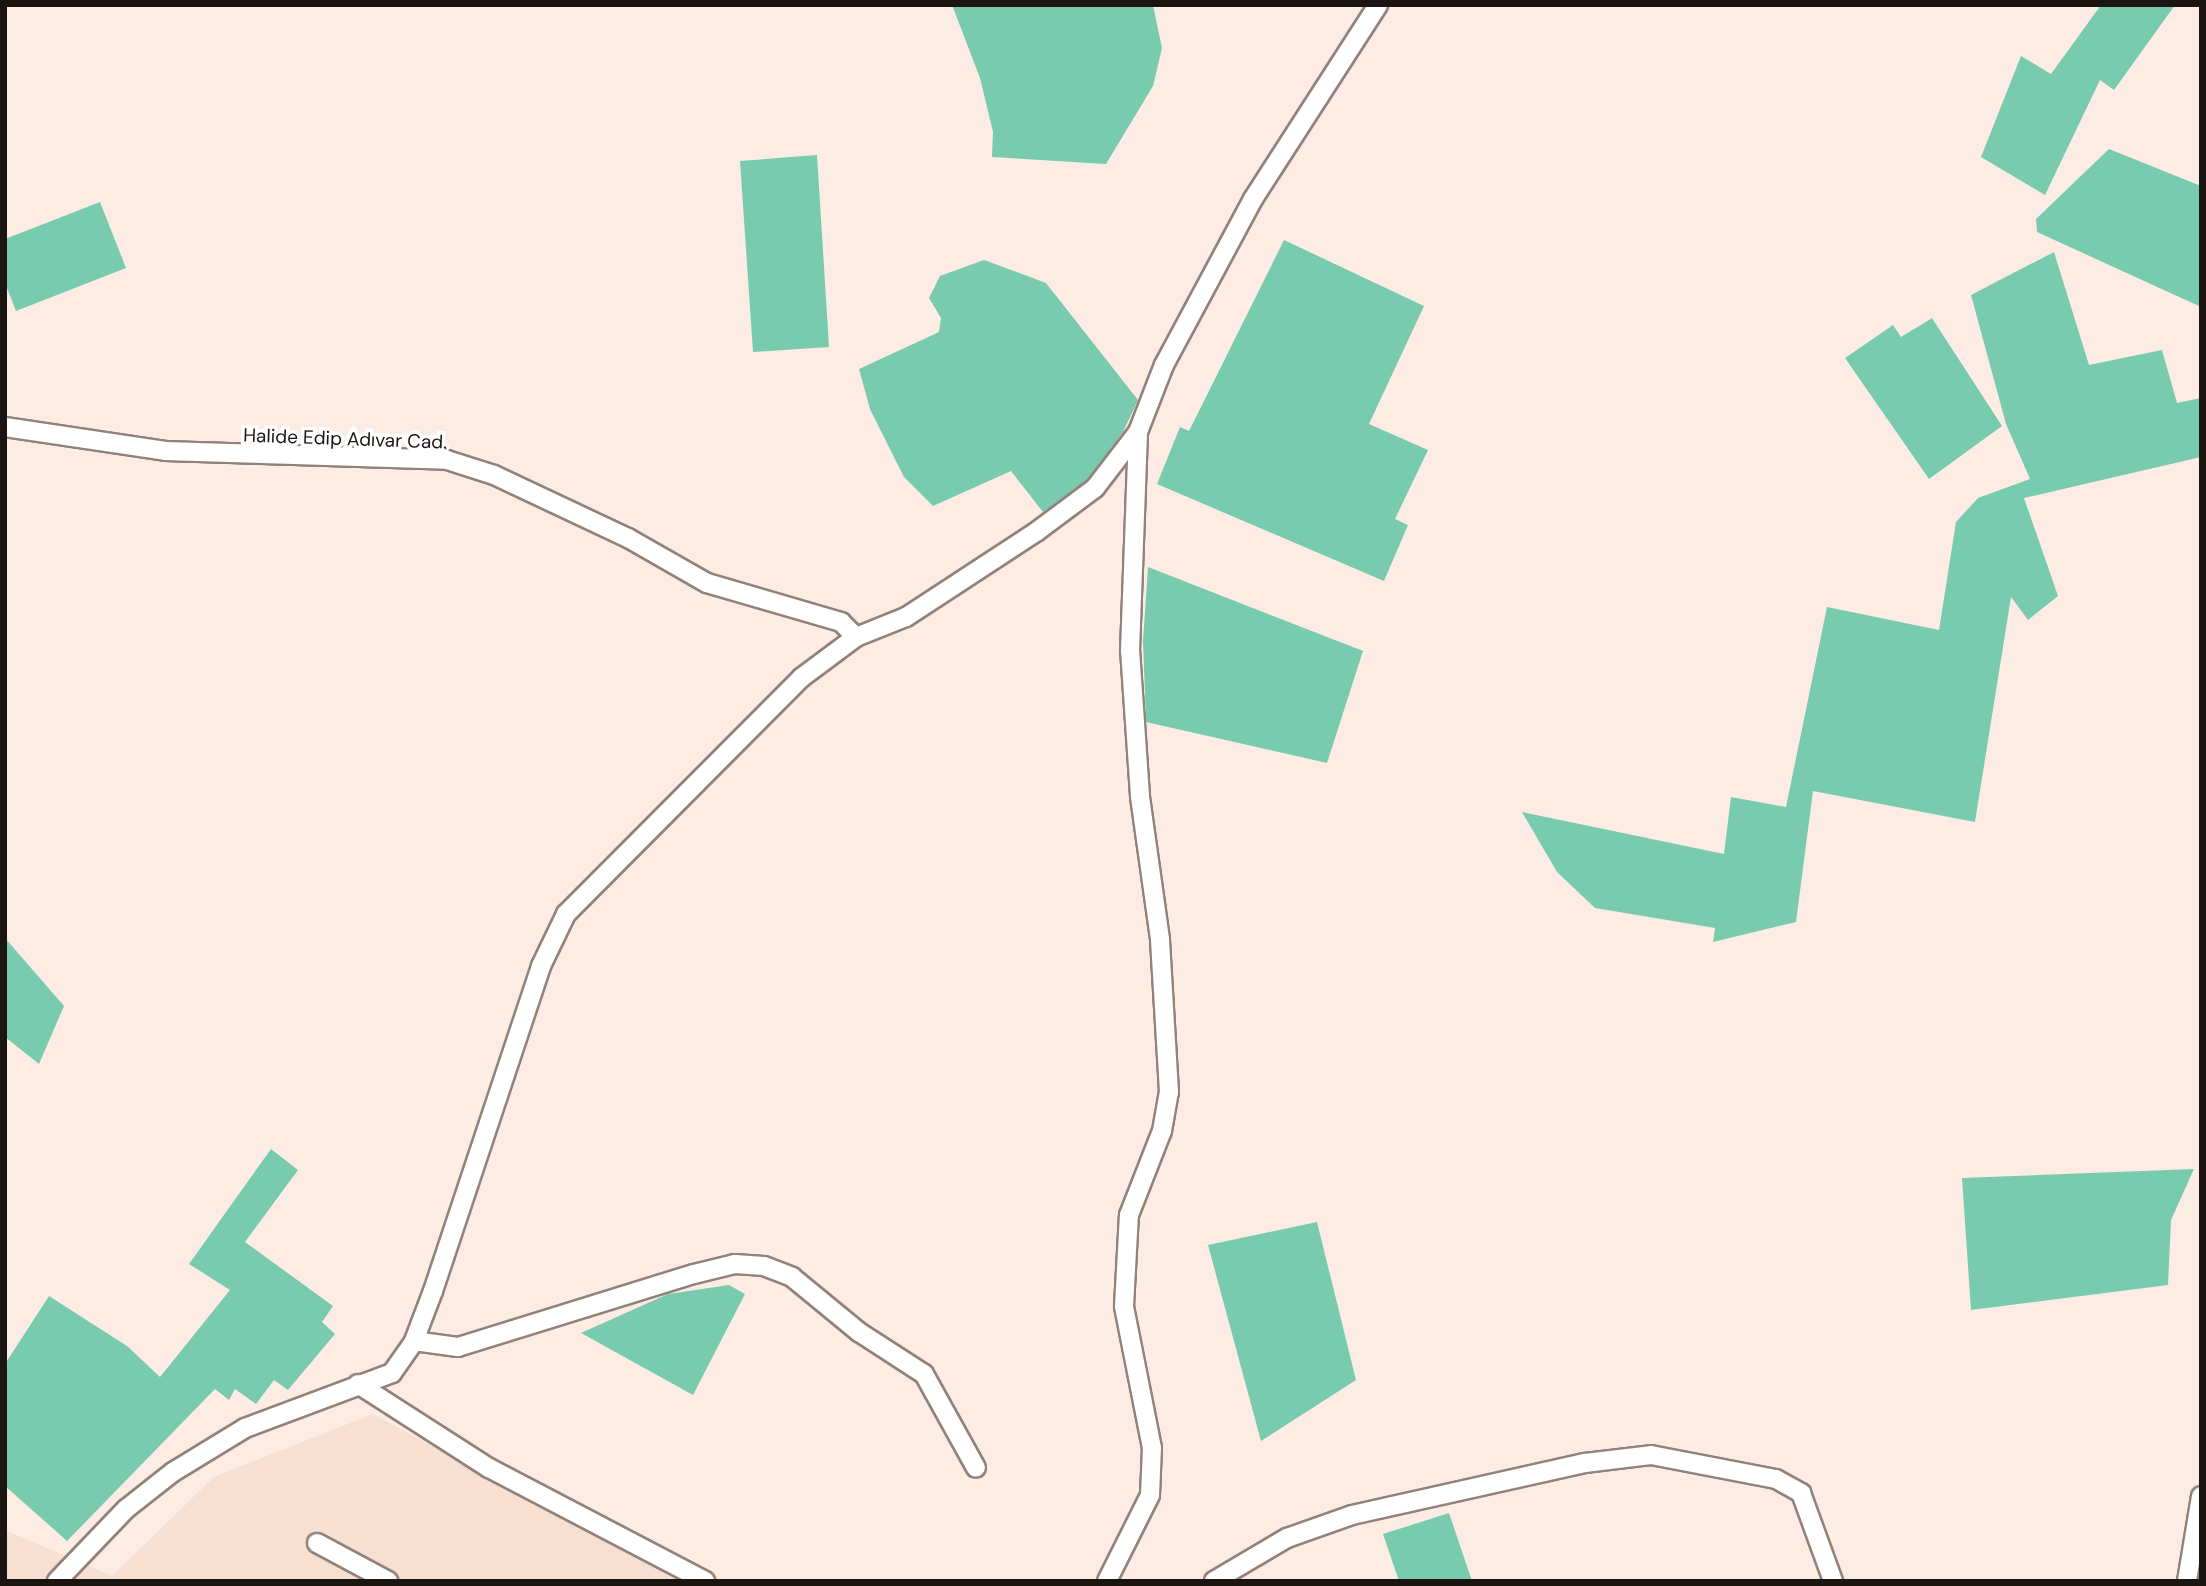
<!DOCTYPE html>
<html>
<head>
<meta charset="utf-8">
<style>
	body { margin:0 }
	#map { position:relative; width:2206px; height:1586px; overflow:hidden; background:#fdece3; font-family:"DM Sans",sans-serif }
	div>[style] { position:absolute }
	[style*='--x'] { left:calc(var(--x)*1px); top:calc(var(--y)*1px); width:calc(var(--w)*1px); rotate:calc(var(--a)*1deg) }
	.built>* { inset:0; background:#f7dfd2 }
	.building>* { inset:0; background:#78cbaf }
	.roads { filter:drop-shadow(2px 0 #91827a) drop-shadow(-2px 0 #91827a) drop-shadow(0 2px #91827a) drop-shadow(0 -2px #91827a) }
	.street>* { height:18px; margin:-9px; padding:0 9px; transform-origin:9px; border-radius:9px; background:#fff }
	span { translate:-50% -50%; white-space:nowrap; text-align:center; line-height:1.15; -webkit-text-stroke:7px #fff; paint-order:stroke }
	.street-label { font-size:19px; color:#1b1512 }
	.frame { position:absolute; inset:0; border:7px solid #1b1512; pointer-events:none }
</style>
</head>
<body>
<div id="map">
	<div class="built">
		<i style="clip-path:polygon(373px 1414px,679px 1581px,5px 1581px,5px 1530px,112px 1576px,214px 1477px)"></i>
	</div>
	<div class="building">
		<i style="clip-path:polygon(952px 5px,1153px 5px,1162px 48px,1153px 86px,1106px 164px,992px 157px,993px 132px,980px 78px)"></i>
		<i style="clip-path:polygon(2101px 5px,2175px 5px,2114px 90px,2100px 80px,2045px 195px,1981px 157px,2021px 56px,2051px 74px)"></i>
		<i style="clip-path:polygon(2109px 149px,2201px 186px,2201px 307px,2037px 232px,2036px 219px)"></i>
		<i style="clip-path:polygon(817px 155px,829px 347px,753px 352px,740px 161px)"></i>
		<i style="clip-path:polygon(100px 202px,126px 268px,16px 311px,5px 283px,5px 239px)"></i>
		<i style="clip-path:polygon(1284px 240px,1424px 306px,1369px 424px,1428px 450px,1395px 519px,1408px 525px,1384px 581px,1157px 484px,1180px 427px,1189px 431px)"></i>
		<i style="clip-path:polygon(2054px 252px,2089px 365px,2162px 350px,2177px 403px,2201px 398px,2201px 457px,2024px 498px,2058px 596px,2028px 620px,2011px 597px,1975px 822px,1813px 791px,1796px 922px,1713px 942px,1715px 928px,1595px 908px,1557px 872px,1522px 812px,1724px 854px,1731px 797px,1786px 807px,1827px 607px,1939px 630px,1956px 522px,1978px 498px,2030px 479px,2006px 424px,1971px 295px)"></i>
		<i style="clip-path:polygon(984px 260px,1046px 283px,1138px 400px,1123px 432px,1087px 480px,1043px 512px,1011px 471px,933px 506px,904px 477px,870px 409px,859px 369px,939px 332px,941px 318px,929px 298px,940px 276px)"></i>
		<i style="clip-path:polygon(1932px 318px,2002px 426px,1929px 479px,1845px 358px,1893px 325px,1901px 337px)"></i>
		<i style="clip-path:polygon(1148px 567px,1363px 651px,1327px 763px,1146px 722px,1143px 641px)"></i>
		<i style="clip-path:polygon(5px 938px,64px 1006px,39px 1064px,5px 1037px)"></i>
		<i style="clip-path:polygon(271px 1149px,298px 1170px,245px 1242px,333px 1306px,322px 1322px,335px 1334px,288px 1390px,274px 1380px,256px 1404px,235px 1389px,229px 1400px,215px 1389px,67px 1541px,5px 1486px,5px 1364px,49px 1296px,127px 1346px,160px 1377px,230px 1290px,189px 1264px)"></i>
		<i style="clip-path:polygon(2194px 1169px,2171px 1220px,2168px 1285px,1971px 1310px,1962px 1178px)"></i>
		<i style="clip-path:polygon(1317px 1222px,1356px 1380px,1261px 1441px,1208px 1245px)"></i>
		<i style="clip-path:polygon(729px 1285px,745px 1294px,693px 1395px,581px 1333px,668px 1294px)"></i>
		<i style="clip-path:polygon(1449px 1513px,1472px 1581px,1399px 1581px,1383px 1534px)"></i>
	</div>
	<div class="roads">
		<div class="street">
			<i style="--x:5;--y:427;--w:162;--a:8.5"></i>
			<i style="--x:165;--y:451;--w:282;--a:1.8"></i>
			<i style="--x:447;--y:460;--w:49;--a:17.7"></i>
			<i style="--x:494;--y:475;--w:148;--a:25.2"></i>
			<i style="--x:628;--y:538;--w:91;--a:29.7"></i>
			<i style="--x:707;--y:583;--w:140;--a:16.2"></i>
			<i style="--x:841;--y:622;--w:21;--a:45"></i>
			<i style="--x:414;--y:1341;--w:44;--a:7.8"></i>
			<i style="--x:458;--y:1347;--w:247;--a:-17.2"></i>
			<i style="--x:694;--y:1274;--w:42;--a:-13.7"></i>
			<i style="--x:735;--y:1264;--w:29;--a:4"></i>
			<i style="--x:764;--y:1266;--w:30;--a:21"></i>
			<i style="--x:792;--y:1277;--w:87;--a:39.4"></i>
			<i style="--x:859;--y:1332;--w:77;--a:32.9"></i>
			<i style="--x:924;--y:1374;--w:107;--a:61"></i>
			<i style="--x:358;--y:1384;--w:156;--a:32.7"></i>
			<i style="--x:489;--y:1468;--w:244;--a:27.6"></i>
			<i style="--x:317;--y:1543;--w:81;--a:28.2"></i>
			<i style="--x:57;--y:1581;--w:100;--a:-46.2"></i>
			<i style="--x:126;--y:1509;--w:60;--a:-38.2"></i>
			<i style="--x:173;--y:1472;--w:84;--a:-31.4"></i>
			<i style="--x:245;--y:1428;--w:157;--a:-20.5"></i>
			<i style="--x:392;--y:1373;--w:39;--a:-55"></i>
			<i style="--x:414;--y:1341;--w:53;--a:-69.2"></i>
			<i style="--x:433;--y:1291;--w:342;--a:-71.6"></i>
			<i style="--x:541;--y:966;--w:58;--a:-64.3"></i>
			<i style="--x:566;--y:914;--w:333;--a:-45.1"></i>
			<i style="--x:801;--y:678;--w:69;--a:-36.7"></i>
			<i style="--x:856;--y:637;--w:54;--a:-21.8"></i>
			<i style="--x:906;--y:617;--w:155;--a:-33.2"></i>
			<i style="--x:1036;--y:532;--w:74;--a:-36.7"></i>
			<i style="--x:1095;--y:488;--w:71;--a:-52.5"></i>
			<i style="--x:1138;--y:432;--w:72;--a:-68.8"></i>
			<i style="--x:1164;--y:365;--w:188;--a:-61.8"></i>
			<i style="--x:1253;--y:199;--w:231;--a:-57.2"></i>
			<i style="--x:1107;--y:1581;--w:96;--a:-63.4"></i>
			<i style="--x:1150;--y:1495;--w:47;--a:-87.6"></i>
			<i style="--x:1152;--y:1448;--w:145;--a:-101.2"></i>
			<i style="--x:1124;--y:1306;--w:91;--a:-86.9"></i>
			<i style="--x:1129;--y:1215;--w:90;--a:-68.6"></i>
			<i style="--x:1162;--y:1131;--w:40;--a:-80"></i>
			<i style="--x:1169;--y:1092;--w:153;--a:-93.4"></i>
			<i style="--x:1160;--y:939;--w:144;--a:-98"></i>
			<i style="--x:1140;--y:796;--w:145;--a:-93.9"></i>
			<i style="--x:1130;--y:651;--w:219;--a:-87.9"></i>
			<i style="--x:1214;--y:1581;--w:85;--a:-30.5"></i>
			<i style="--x:1287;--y:1538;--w:69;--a:-19.5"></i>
			<i style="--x:1352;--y:1515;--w:239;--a:-12.6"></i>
			<i style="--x:1585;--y:1463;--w:66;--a:-6.9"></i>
			<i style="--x:1651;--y:1455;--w:127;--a:10.9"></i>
			<i style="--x:1776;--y:1479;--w:29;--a:29"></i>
			<i style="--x:1801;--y:1493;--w:94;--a:70"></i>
			<i style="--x:2187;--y:1581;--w:86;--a:-80.6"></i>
		</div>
	</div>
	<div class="street-label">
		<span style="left:345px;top:439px;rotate:2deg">Halide Edip Adıvar Cad.</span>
	</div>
	<div class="frame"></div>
</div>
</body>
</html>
